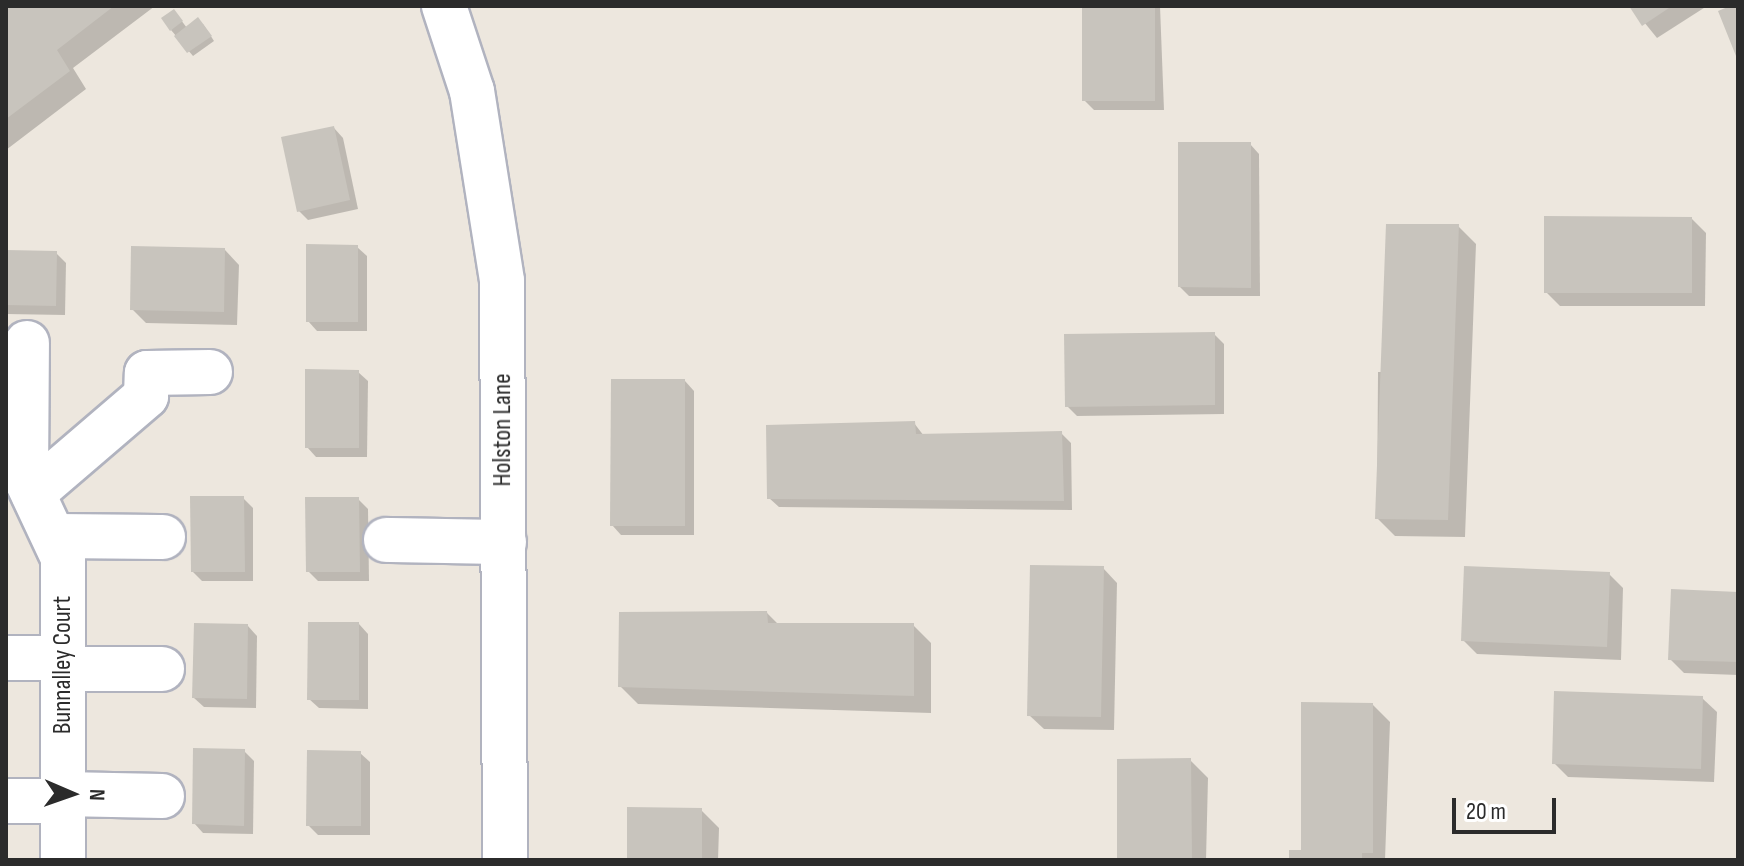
<!DOCTYPE html>
<html>
<head>
<meta charset="utf-8">
<style>
	body { margin:0 }
	#map { position:relative; width:1744px; height:866px; overflow:hidden; background:#ede7de; font-family:"Sofia Sans Condensed",sans-serif }
	div>[style] { position:absolute }
	[style*='--x'] { left:calc(var(--x)*1px); top:calc(var(--y)*1px); width:calc(var(--w)*1px); rotate:calc(var(--a)*1deg) }
	.shadow>* { inset:0; background:#0003 }
	.building>* { inset:0; background:#c8c4bd }
	.roads { filter:drop-shadow(2px 0 #b1b3bf) drop-shadow(-2px 0 #b1b3bf) drop-shadow(0 2px #b1b3bf) drop-shadow(0 -2px #b1b3bf) }
	.minor>* { height:44px; margin:-22px; padding:0 22px; transform-origin:22px; border-radius:22px; background:#fff }
	span { translate:-50% -50%; white-space:nowrap; text-align:center; line-height:1.15; -webkit-text-stroke:6px #fff; paint-order:stroke }
	.street-label { font-size:26px; color:#2b2b2b }
	.frame { position:absolute; inset:0; border:8px solid #2b2b2b; pointer-events:none }
	.north { position:absolute; left:32px; top:754px; width:80px; height:80px; -webkit-text-stroke:6px #fff; paint-order:stroke; rotate:92deg; font-size:22px; font-weight:700; line-height:32px; text-align:center; color:#2b2b2b }
	.north::after { content:''; display:block; margin:auto; width:28px; height:36px; background:#2b2b2b; clip-path:polygon(50% 0,100% 100%,50% 72%,0 100%) }
	.scale { position:absolute; left:1452px; top:798px; width:104px; height:36px; box-sizing:border-box; border:4px solid #2b2b2b; border-top:0; padding-left:10px; font-size:24px; line-height:28px; white-space:nowrap; color:#2b2b2b; -webkit-text-stroke:6px #fff; paint-order:stroke }
</style>
</head>
<body>
<div id="map">
	<div class="shadow">
		<i style="clip-path:polygon(6px 6px,155px 6px,73px 68px,86px 89px,6px 150px)"></i>
		<i style="clip-path:polygon(658px 6px,776px 6px,776px 7px)"></i>
		<i style="clip-path:polygon(1084px 6px,1160px 6px,1164px 110px,1094px 110px,1084px 100px)"></i>
		<i style="clip-path:polygon(1631px 6px,1707px 6px,1657px 38px)"></i>
		<i style="clip-path:polygon(178px 16px,187px 28px,203px 24px,214px 41px,193px 56px,171px 30px)"></i>
		<i style="clip-path:polygon(334px 128px,343px 138px,358px 209px,308px 220px,299px 211px)"></i>
		<i style="clip-path:polygon(1250px 144px,1259px 154px,1260px 296px,1189px 296px,1180px 287px)"></i>
		<i style="clip-path:polygon(1692px 219px,1706px 233px,1705px 306px,1560px 306px,1546px 292px)"></i>
		<i style="clip-path:polygon(1458px 226px,1476px 244px,1465px 537px,1395px 536px,1377px 518px,1378px 372px,1386px 372px)"></i>
		<i style="clip-path:polygon(357px 247px,367px 256px,367px 331px,317px 331px,308px 321px)"></i>
		<i style="clip-path:polygon(225px 250px,239px 265px,237px 325px,146px 323px,132px 309px)"></i>
		<i style="clip-path:polygon(6px 252px,56px 253px,66px 263px,65px 315px,6px 314px)"></i>
		<i style="clip-path:polygon(1214px 334px,1224px 344px,1224px 414px,1077px 416px,1067px 406px)"></i>
		<i style="clip-path:polygon(358px 372px,368px 381px,367px 457px,316px 457px,307px 447px)"></i>
		<i style="clip-path:polygon(685px 381px,694px 391px,694px 535px,621px 535px,612px 525px)"></i>
		<i style="clip-path:polygon(914px 423px,924px 436px,1061px 433px,1071px 443px,1072px 510px,779px 507px,769px 498px)"></i>
		<i style="clip-path:polygon(243px 498px,253px 508px,253px 581px,202px 581px,193px 572px)"></i>
		<i style="clip-path:polygon(358px 499px,368px 509px,369px 581px,318px 581px,308px 571px)"></i>
		<i style="clip-path:polygon(1103px 568px,1117px 583px,1114px 730px,1044px 729px,1029px 715px)"></i>
		<i style="clip-path:polygon(1609px 574px,1623px 588px,1621px 660px,1477px 654px,1463px 640px)"></i>
		<i style="clip-path:polygon(1738px 594px,1738px 675px,1684px 673px,1670px 659px)"></i>
		<i style="clip-path:polygon(767px 613px,779px 625px,913px 625px,931px 643px,931px 713px,638px 704px,620px 686px)"></i>
		<i style="clip-path:polygon(359px 624px,368px 634px,368px 709px,319px 708px,309px 699px)"></i>
		<i style="clip-path:polygon(248px 626px,257px 636px,256px 708px,204px 707px,194px 698px)"></i>
		<i style="clip-path:polygon(1702px 698px,1717px 712px,1714px 782px,1568px 777px,1554px 763px)"></i>
		<i style="clip-path:polygon(1373px 705px,1390px 722px,1385px 860px,1291px 860px,1303px 852px)"></i>
		<i style="clip-path:polygon(244px 751px,254px 761px,253px 834px,203px 833px,194px 823px)"></i>
		<i style="clip-path:polygon(360px 753px,370px 762px,370px 835px,318px 835px,308px 825px)"></i>
		<i style="clip-path:polygon(1190px 760px,1208px 778px,1206px 860px,1119px 860px)"></i>
		<i style="clip-path:polygon(701px 810px,719px 828px,718px 860px,629px 860px)"></i>
	</div>
	<div class="building">
		<i style="clip-path:polygon(6px 6px,114px 6px,57px 50px,70px 71px,6px 119px)"></i>
		<i style="clip-path:polygon(1082px 6px,1155px 6px,1155px 101px,1082px 101px)"></i>
		<i style="clip-path:polygon(1629px 6px,1672px 6px,1642px 26px)"></i>
		<i style="clip-path:polygon(1730px 6px,1738px 6px,1738px 61px,1718px 11px)"></i>
		<i style="clip-path:polygon(174px 9px,183px 21px,170px 31px,161px 18px)"></i>
		<i style="clip-path:polygon(198px 17px,212px 36px,187px 53px,174px 36px)"></i>
		<i style="clip-path:polygon(334px 126px,350px 200px,297px 212px,281px 137px)"></i>
		<i style="clip-path:polygon(1178px 142px,1251px 142px,1251px 288px,1178px 287px)"></i>
		<i style="clip-path:polygon(1544px 216px,1692px 217px,1692px 293px,1544px 293px)"></i>
		<i style="clip-path:polygon(1386px 224px,1459px 224px,1448px 520px,1375px 519px)"></i>
		<i style="clip-path:polygon(306px 244px,358px 245px,358px 322px,306px 322px)"></i>
		<i style="clip-path:polygon(131px 246px,225px 248px,224px 312px,130px 310px)"></i>
		<i style="clip-path:polygon(6px 250px,57px 251px,56px 306px,6px 305px)"></i>
		<i style="clip-path:polygon(1215px 332px,1215px 405px,1065px 407px,1064px 334px)"></i>
		<i style="clip-path:polygon(305px 369px,359px 370px,359px 448px,305px 448px)"></i>
		<i style="clip-path:polygon(611px 379px,685px 379px,685px 526px,610px 526px)"></i>
		<i style="clip-path:polygon(915px 421px,916px 434px,1062px 431px,1064px 501px,767px 499px,766px 425px)"></i>
		<i style="clip-path:polygon(190px 496px,244px 496px,245px 572px,191px 572px)"></i>
		<i style="clip-path:polygon(305px 497px,359px 497px,360px 572px,306px 572px)"></i>
		<i style="clip-path:polygon(1030px 565px,1104px 566px,1101px 717px,1027px 716px)"></i>
		<i style="clip-path:polygon(1464px 566px,1610px 572px,1607px 647px,1461px 641px)"></i>
		<i style="clip-path:polygon(1671px 589px,1738px 592px,1738px 662px,1668px 660px)"></i>
		<i style="clip-path:polygon(767px 611px,768px 623px,914px 623px,914px 696px,618px 687px,619px 612px)"></i>
		<i style="clip-path:polygon(308px 622px,359px 622px,359px 700px,307px 700px)"></i>
		<i style="clip-path:polygon(194px 623px,248px 624px,247px 699px,192px 698px)"></i>
		<i style="clip-path:polygon(1554px 691px,1703px 696px,1701px 769px,1552px 764px)"></i>
		<i style="clip-path:polygon(1301px 702px,1373px 703px,1373px 853px,1362px 853px,1362px 860px,1289px 860px,1289px 850px,1301px 850px)"></i>
		<i style="clip-path:polygon(193px 748px,245px 749px,244px 826px,192px 824px)"></i>
		<i style="clip-path:polygon(307px 750px,361px 751px,361px 826px,306px 826px)"></i>
		<i style="clip-path:polygon(1191px 758px,1192px 860px,1117px 860px,1117px 759px)"></i>
		<i style="clip-path:polygon(627px 807px,702px 808px,702px 860px,627px 860px)"></i>
	</div>
	<div class="roads">
		<div class="minor">
			<i style="--x:444;--y:6;--w:89;--a:71.8"></i>
			<i style="--x:472;--y:91;--w:192;--a:81"></i>
			<i style="--x:502;--y:281;--w:579;--a:89.7"></i>
			<i style="--x:6;--y:461;--w:27;--a:42"></i>
			<i style="--x:26;--y:479;--w:87;--a:64.9"></i>
			<i style="--x:63;--y:558;--w:302;--a:90"></i>
			<i style="--x:26;--y:479;--w:136;--a:-89.6"></i>
			<i style="--x:33;--y:493;--w:149;--a:-40.6"></i>
			<i style="--x:146;--y:396;--w:23;--a:-88"></i>
			<i style="--x:147;--y:373;--w:63;--a:-0.9"></i>
			<i style="--x:54;--y:536;--w:109;--a:0.5"></i>
			<i style="--x:386;--y:540;--w:118;--a:1"></i>
			<i style="--x:6;--y:658;--w:56;--a:0"></i>
			<i style="--x:62;--y:669;--w:100;--a:0"></i>
			<i style="--x:63;--y:794;--w:99;--a:1.2"></i>
			<i style="--x:6;--y:801;--w:58;--a:0"></i>
		</div>
	</div>
	<div class="street-label">
		<span style="left:503px;top:430px;rotate:-90deg">Holston Lane</span>
		<span style="left:63px;top:665px;rotate:-90deg">Bunnalley Court</span>
	</div>
	<div class="frame"></div>
	<div class="north">N</div>
	<div class="scale">20 m</div>
</div>
</body>
</html>
